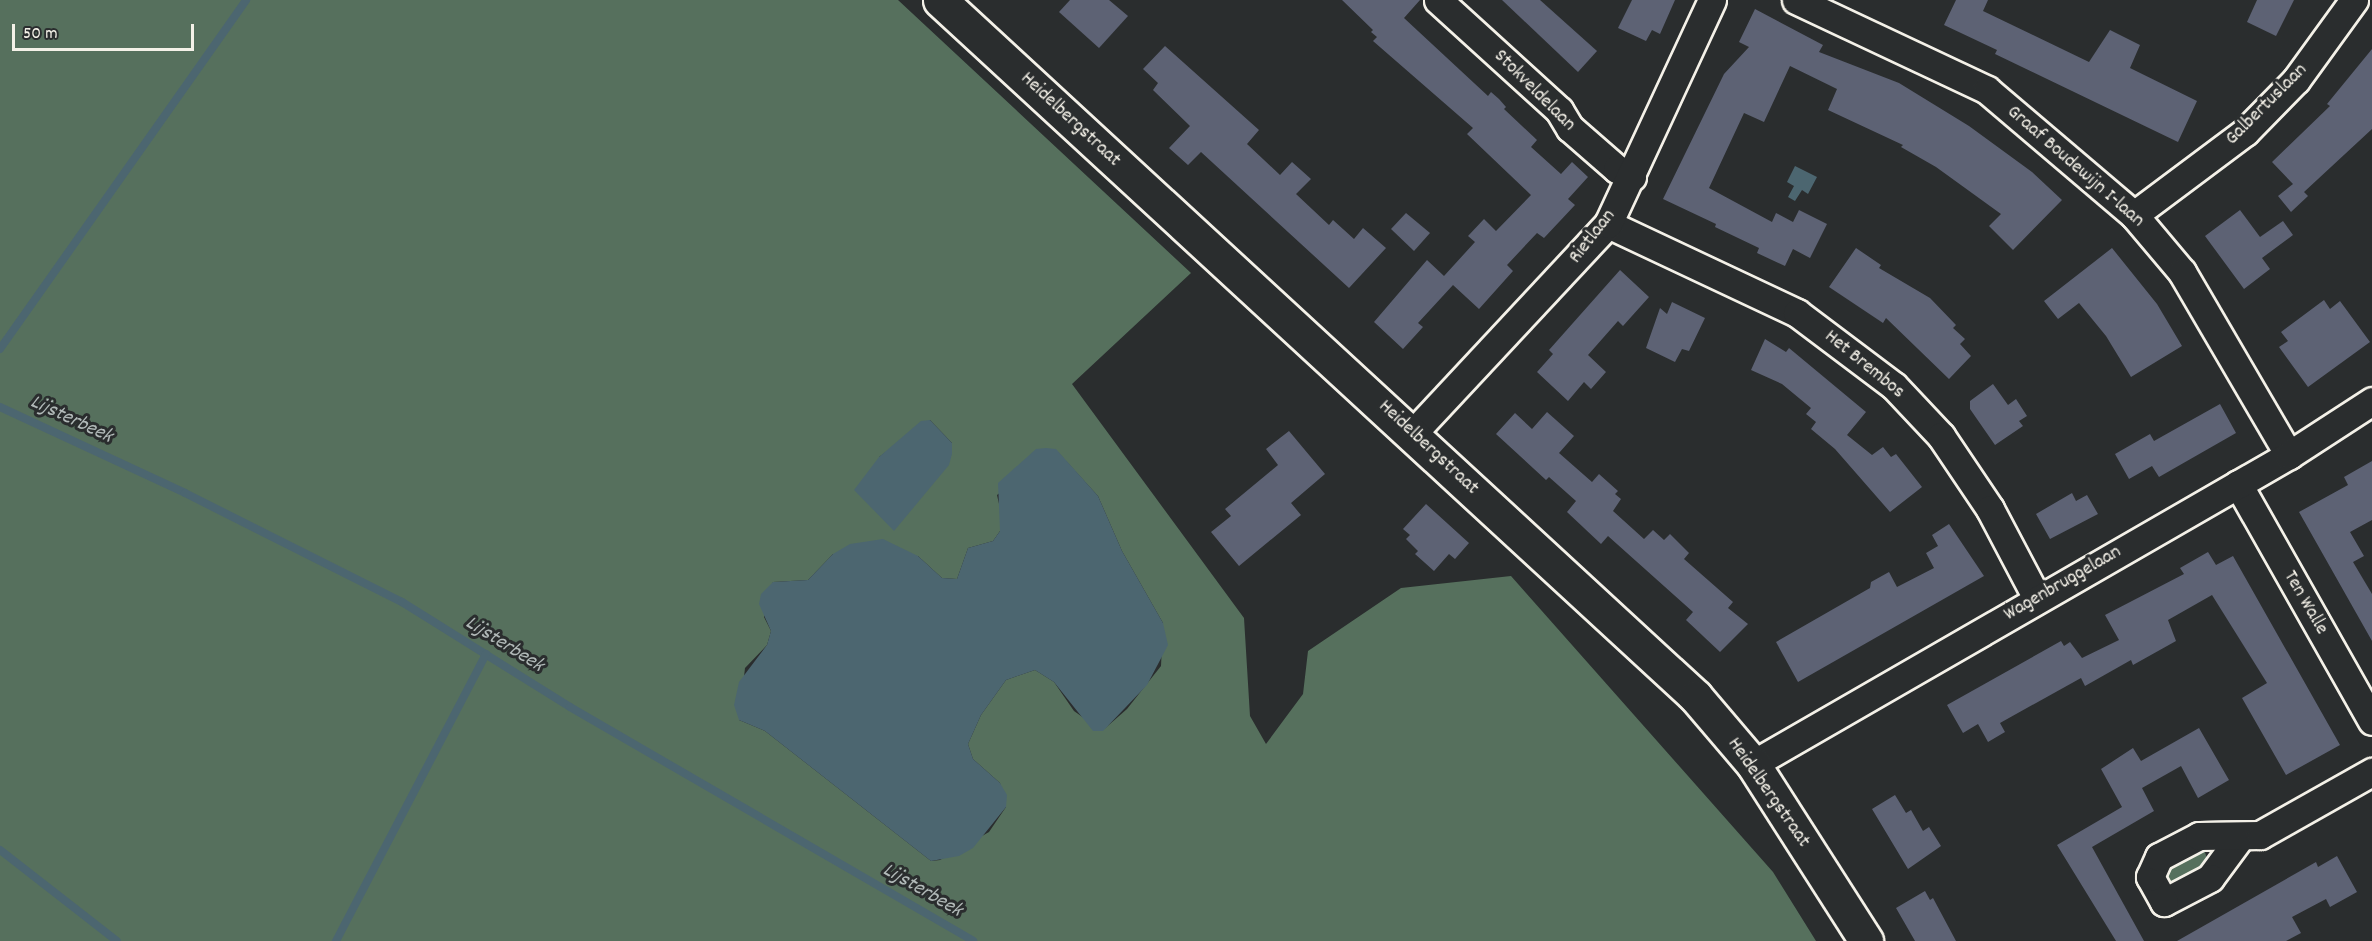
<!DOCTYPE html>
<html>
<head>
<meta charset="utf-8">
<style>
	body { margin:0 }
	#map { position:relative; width:2372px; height:941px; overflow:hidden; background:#2a2d2e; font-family:Dekko,sans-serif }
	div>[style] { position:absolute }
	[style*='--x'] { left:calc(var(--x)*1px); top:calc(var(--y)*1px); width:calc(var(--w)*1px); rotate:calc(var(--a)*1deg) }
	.green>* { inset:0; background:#56705d }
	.water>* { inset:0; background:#4c6670 }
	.stream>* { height:8px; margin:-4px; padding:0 4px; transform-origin:4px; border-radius:4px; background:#4c6670 }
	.building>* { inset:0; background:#5d6274 }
	.roads { filter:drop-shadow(2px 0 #f4f1e8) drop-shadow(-2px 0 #f4f1e8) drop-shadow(0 2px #f4f1e8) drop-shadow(0 -2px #f4f1e8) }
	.street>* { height:27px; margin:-13.5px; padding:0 13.5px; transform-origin:13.5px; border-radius:13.5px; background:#2a2d2e }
	.secondary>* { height:33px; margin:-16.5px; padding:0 16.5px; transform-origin:16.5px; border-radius:16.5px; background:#2a2d2e }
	span { translate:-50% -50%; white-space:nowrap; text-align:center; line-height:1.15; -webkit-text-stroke:6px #2a2d2e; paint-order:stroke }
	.street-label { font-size:20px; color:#f4f1e8 }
	.water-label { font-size:21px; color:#b1b9b8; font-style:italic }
	.scale { position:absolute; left:12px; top:24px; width:182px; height:27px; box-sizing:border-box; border:3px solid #f4f1e8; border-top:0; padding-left:8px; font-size:18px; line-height:21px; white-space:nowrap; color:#f4f1e8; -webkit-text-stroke:4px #2a2d2e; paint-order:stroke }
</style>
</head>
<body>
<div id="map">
	<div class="green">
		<i style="clip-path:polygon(evenodd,0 0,898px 0,1191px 273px,1072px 384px,1244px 618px,1250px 716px,1266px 744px,1303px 694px,1308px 651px,1401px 588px,1511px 576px,1773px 872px,1816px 941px,0 941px,0 0,930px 420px,952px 443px,879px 457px,930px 420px,0 0,1056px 450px,1098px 496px,1122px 551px,1163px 623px,1161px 666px,1127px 709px,1102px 731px,1074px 711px,1054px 682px,1035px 670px,1006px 680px,981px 715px,968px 744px,973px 759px,1000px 783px,1006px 807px,989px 832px,940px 860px,931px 861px,765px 731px,739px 720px,745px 668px,767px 645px,771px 631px,764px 617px,773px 582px,808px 580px,833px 554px,918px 556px,942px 578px,957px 579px,968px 548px,993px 541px,1000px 531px,1002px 517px,997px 495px,1056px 450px)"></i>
		<i style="clip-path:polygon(2204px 849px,2209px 865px,2174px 888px,2161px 878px,2161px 869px)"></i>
	</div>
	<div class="water">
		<i style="clip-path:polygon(1795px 166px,1817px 177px,1808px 194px,1802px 190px,1795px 201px,1788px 197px,1794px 186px,1787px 182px)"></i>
		<i style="clip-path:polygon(930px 420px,952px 443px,952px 454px,949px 465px,894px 531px,854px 490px,879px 457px,921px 421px)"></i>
		<i style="clip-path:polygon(1046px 448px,1056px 449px,1098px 496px,1122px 551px,1163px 623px,1168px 645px,1147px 685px,1103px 731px,1093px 731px,1054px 682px,1035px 670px,1006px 680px,981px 715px,968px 744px,973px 759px,1000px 783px,1007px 795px,1006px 807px,973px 848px,959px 856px,931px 861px,765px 731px,739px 720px,734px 705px,739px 682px,767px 645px,771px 631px,759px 604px,761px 594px,773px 582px,808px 580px,833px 554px,850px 544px,883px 539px,918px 556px,942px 578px,957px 579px,968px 548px,993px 541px,1000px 531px,998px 483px,1036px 449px)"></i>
	</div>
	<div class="stream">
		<i style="--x:0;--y:349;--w:427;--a:-54.8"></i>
		<i style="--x:0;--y:407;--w:204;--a:24.9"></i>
		<i style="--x:185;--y:493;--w:243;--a:26.7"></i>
		<i style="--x:402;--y:602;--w:198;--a:32"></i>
		<i style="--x:570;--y:707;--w:466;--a:30.1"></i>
		<i style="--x:0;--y:850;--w:148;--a:37.9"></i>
		<i style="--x:336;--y:941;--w:324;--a:-62.4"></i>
	</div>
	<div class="building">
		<i style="clip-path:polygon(1070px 0,1109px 0,1128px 16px,1099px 48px,1059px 12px)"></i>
		<i style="clip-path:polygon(1342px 0,1420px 0,1404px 18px,1488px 96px,1491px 92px,1499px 99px,1506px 107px,1504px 109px,1537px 140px,1531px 147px,1561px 174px,1572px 162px,1588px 177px,1568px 199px,1575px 205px,1544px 238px,1537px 233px,1507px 265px,1513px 271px,1479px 309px,1453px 285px,1418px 323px,1423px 327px,1403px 349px,1374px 322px,1427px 260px,1444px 276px,1475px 242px,1468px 236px,1484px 219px,1496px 231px,1531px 195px,1467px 134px,1473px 128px,1373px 41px,1377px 37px,1371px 32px,1373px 30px)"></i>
		<i style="clip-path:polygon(1502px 0,1540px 0,1597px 51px,1578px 72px)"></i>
		<i style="clip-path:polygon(1632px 0,1675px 0,1660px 34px,1652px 30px,1646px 41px,1618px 28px)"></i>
		<i style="clip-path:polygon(1956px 0,1988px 0,1983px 11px,2089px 62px,2110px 30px,2140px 45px,2130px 68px,2197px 101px,2178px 142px,1995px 54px,1997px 50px,1944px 25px)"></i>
		<i style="clip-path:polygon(2257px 0,2294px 0,2276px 36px,2247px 22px)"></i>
		<i style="clip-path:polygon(1755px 9px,1823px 45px,1819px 52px,1899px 83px,1969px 126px,2032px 172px,2062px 200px,2013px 250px,1989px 226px,2001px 214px,1936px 167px,1901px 147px,1903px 145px,1828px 110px,1837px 89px,1790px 66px,1764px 122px,1744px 113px,1709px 188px,1772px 222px,1776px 213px,1793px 222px,1799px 210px,1827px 224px,1810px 258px,1793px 249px,1785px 266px,1757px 253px,1759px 248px,1715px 227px,1716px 224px,1663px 199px,1724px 74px,1749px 47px,1739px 42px)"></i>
		<i style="clip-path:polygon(1165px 46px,1259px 130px,1247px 144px,1280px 175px,1292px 162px,1311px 179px,1296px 194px,1329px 225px,1333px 220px,1354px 239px,1363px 228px,1386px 248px,1349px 288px,1201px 152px,1188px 165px,1169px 148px,1190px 126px,1153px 90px,1158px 83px,1143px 69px)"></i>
		<i style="clip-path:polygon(2372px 49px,2372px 129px,2304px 192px,2308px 196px,2291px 212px,2278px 196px,2293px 184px,2272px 162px,2330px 106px,2327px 104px)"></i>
		<i style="clip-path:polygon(2240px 210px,2260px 237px,2283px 221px,2293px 235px,2262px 258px,2270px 269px,2244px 289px,2205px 236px)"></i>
		<i style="clip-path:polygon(1406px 213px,1430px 233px,1414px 251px,1391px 229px)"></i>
		<i style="clip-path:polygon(1856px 248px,1881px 265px,1879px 268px,1930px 298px,1956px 325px,1953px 328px,1965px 339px,1960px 344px,1971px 356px,1949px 379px,1886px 318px,1883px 323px,1829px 287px)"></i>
		<i style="clip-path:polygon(2112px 248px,2157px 304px,2182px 346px,2131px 377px,2106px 336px,2079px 303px,2058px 319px,2044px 301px)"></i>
		<i style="clip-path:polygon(1620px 270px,1649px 297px,1623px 326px,1618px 321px,1588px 355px,1606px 372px,1591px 389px,1584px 382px,1568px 401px,1537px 372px,1553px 354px,1549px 350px)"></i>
		<i style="clip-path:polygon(2324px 300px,2330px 309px,2340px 301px,2370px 342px,2308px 387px,2279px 347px,2288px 341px,2281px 332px)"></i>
		<i style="clip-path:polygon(1672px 302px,1705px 318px,1689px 351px,1682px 349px,1675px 362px,1646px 348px,1660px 308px,1667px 314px)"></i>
		<i style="clip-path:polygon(1765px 339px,1786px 352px,1789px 348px,1866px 412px,1847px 435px,1872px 455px,1883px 447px,1891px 457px,1896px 454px,1922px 487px,1890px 512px,1835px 449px,1811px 429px,1816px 422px,1806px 414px,1811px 408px,1782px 384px,1751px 370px)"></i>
		<i style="clip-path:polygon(1993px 384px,2008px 405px,2016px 399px,2027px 416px,2019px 421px,2023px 426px,1995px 445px,1970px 409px,1970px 401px)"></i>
		<i style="clip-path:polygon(2220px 404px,2236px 433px,2159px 477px,2152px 466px,2129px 479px,2115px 454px,2150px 434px,2154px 441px)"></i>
		<i style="clip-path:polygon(1547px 412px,1574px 436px,1559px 453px,1592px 482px,1599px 474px,1618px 491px,1615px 494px,1621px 499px,1613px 511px,1644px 539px,1653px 530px,1664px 540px,1670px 534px,1689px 553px,1684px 559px,1733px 602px,1728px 608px,1748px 624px,1720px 652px,1686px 620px,1693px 612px,1608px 536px,1601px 544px,1567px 512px,1576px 501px,1549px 477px,1546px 480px,1496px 434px,1515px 413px,1532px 429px)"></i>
		<i style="clip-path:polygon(1289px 431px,1325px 474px,1291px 503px,1301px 515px,1239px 566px,1211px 532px,1231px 516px,1225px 509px,1278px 465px,1266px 449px)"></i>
		<i style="clip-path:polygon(2372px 461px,2372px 520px,2350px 532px,2364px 556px,2353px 562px,2372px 594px,2372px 641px,2299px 512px,2348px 485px,2344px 477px)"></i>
		<i style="clip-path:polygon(2072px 493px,2076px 501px,2087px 495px,2098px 514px,2050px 539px,2036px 514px)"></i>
		<i style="clip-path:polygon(1426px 504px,1469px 543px,1455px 559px,1449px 554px,1434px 571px,1415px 554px,1418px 551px,1406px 539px,1410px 535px,1403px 529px)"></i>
		<i style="clip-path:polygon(1949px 524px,1984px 576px,1798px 682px,1776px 642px,1870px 588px,1871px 582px,1889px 572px,1897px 587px,1934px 568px,1926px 553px,1938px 546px,1932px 535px)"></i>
		<i style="clip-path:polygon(2208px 552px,2216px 565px,2233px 556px,2340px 745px,2286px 775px,2242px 698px,2267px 683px,2212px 595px,2168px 620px,2176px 641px,2133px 665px,2131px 660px,2085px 686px,2081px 678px,2000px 723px,2005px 732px,1988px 742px,1978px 724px,1963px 733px,1947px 705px,2061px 641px,2064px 646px,2070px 642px,2082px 658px,2119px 640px,2105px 615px,2184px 574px,2180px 568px)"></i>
		<i style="clip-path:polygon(2199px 728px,2229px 780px,2198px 798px,2181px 766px,2142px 788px,2154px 811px,2092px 847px,2144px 941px,2116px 941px,2057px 845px,2122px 807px,2101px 769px,2133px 748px,2141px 761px)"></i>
		<i style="clip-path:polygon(1895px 795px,1906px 813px,1911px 810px,1923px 831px,1929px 827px,1941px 846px,1908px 869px,1872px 809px)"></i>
		<i style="clip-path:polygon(2337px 856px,2357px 892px,2330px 907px,2326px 899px,2292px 917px,2301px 933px,2286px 941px,2177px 941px,2316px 862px,2318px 867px)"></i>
		<i style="clip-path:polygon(1925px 891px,1930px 900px,1933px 898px,1956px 941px,1915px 941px,1896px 908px)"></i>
	</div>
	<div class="roads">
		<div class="street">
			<i style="--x:1438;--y:0;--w:164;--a:42.3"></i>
			<i style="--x:1559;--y:110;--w:21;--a:59"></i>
			<i style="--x:1570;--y:128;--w:62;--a:41.1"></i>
			<i style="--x:1617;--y:169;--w:17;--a:28"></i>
			<i style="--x:1796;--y:0;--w:211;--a:25.2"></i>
			<i style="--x:1987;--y:90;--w:193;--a:40.4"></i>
			<i style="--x:2134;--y:215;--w:75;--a:49.9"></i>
			<i style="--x:2182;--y:272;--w:212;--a:59.7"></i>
			<i style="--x:2134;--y:215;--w:139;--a:-36.8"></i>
			<i style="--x:2245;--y:132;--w:73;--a:-45.6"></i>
			<i style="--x:2296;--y:80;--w:99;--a:-54.1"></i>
			<i style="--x:1608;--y:224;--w:209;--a:25.2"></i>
			<i style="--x:1797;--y:313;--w:121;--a:37"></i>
			<i style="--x:1894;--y:386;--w:69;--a:46.8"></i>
			<i style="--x:1941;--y:436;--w:88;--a:56.1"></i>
			<i style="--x:1990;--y:509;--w:101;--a:62.2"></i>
			<i style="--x:1413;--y:433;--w:286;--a:-47"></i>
			<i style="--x:1608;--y:224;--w:247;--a:-65.1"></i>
			<i style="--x:2238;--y:484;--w:272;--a:60.5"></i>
			<i style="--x:1753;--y:764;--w:619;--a:-29.96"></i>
			<i style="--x:2289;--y:455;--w:99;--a:-33"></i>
			<i style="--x:2241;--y:836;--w:52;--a:126.4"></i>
			<i style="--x:2210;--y:878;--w:52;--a:152.4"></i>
			<i style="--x:2164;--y:902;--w:29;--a:-119"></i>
			<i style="--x:2150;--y:877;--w:22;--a:-66"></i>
			<i style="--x:2159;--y:857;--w:45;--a:-27.7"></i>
			<i style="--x:2199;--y:836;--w:61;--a:-0.9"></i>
			<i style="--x:2260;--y:835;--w:129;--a:-29.4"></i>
		</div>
		<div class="secondary">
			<i style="--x:940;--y:0;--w:1028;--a:42.67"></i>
			<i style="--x:1696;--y:697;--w:88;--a:49.6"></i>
			<i style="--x:1753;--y:764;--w:210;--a:57.4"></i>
		</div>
	</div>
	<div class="street-label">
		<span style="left:1534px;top:91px;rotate:45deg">Stokveldelaan</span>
		<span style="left:2267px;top:105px;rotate:-45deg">Galbertuslaan</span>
		<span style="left:1070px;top:120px;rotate:43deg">Heidelbergstraat</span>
		<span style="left:2075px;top:167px;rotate:41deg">Graaf Boudewijn I-laan</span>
		<span style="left:1593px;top:237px;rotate:-52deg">Rietlaan</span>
		<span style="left:1864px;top:365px;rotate:39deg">Het Brembos</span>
		<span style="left:1428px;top:448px;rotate:43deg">Heidelbergstraat</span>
		<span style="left:2063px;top:584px;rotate:-30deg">Wagenbruggelaan</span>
		<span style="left:2305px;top:603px;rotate:60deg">Ten Walle</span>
		<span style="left:1768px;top:793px;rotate:55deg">Heidelbergstraat</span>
	</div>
	<div class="water-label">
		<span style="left:71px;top:420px;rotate:25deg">Lijsterbeek</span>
		<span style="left:504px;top:645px;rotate:32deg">Lijsterbeek</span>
		<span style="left:922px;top:891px;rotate:30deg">Lijsterbeek</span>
	</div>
	<div class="scale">50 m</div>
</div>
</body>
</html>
